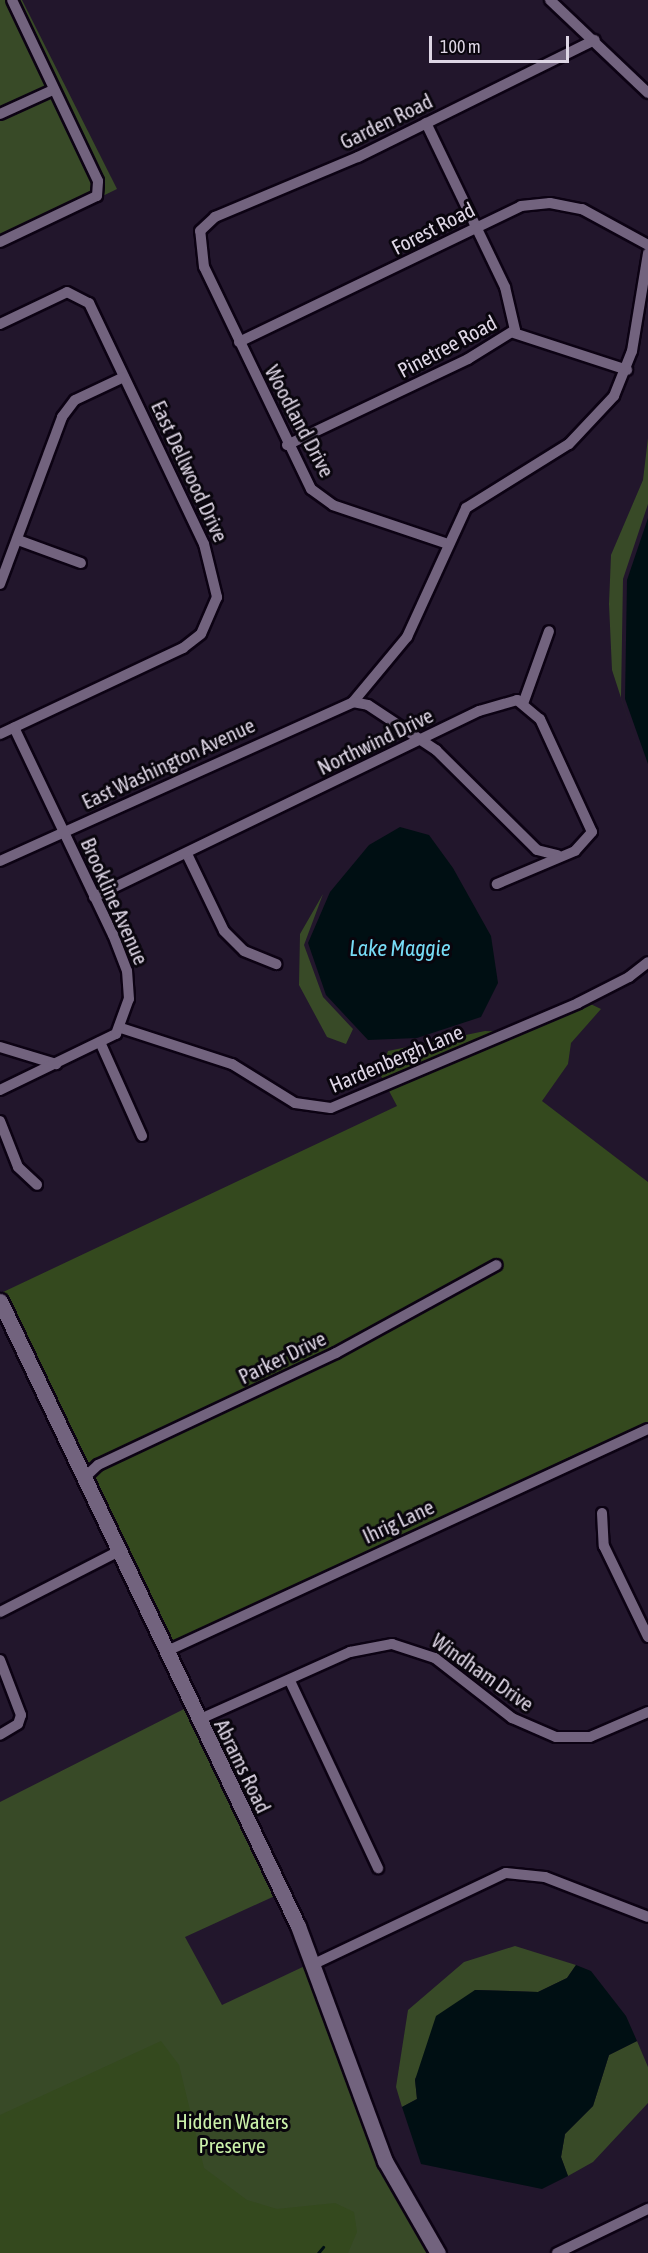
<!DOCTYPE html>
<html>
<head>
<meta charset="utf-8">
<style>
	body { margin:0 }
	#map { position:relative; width:648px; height:2253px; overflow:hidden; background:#22162c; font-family:"Asap Condensed",sans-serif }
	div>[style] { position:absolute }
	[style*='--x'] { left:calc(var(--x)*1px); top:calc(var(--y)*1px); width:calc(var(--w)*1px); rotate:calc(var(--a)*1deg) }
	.green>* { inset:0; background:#384a27 }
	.forest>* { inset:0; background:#34491e }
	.water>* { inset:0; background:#000f13 }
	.stream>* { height:3px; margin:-1.5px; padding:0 1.5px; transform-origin:1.5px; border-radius:1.5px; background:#000f13 }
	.roads { filter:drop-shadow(2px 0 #0c0213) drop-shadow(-2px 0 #0c0213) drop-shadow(0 2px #0c0213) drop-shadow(0 -2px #0c0213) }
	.street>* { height:10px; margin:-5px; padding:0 5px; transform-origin:5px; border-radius:5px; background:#72637e }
	.secondary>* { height:15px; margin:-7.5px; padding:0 7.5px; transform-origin:7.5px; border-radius:7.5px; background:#72637e }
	span { translate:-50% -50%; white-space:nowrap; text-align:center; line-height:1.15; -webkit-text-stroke:6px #09050d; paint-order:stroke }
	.street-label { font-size:21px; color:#ded6e5 }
	.park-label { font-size:21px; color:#cbf1aa }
	.water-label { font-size:22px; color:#77dcf6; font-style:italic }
	.scale { position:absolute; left:429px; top:36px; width:140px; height:27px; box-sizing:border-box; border:3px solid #ded6e5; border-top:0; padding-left:8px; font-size:18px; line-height:21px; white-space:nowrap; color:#ded6e5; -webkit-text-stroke:4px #09050d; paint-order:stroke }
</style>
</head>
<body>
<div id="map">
	<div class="green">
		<i style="clip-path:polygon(0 0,22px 0,117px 189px,0 246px)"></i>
		<i style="clip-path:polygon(648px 438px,648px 504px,623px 579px,621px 698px,648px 781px,612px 670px,609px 604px,611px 555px,643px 480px)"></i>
		<i style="clip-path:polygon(323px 894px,304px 945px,323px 997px,353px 1029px,346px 1044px,327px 1037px,299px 985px,300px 934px)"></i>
		<i style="clip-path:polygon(186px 1708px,277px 1895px,185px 1937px,222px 2005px,309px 1964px,432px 2253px,0 2253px,0 1802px)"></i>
		<i style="clip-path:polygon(515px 1946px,576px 1965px,567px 1978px,538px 1992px,475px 1990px,415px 2079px,417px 2099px,402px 2107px,396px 2087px,408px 2010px,464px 1962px)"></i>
		<i style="clip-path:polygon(637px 2041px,648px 2067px,648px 2103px,593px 2162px,568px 2176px,561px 2157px,565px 2134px,593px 2106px,609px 2055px)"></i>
	</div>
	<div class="forest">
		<i style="clip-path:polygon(576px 997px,601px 1009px,571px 1043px,568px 1064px,542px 1101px,648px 1182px,648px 1437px,580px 1452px,170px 1651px,1px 1293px,397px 1106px,380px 1074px,388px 1051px,485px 1031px,512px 1032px)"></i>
		<i style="clip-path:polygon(161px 2041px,179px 2065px,204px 2168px,247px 2200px,277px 2209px,335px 2203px,354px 2212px,357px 2232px,348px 2253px,0 2253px,0 2115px)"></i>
	</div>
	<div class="water">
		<i style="clip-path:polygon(648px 518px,648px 764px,625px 699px,627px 580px)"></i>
		<i style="clip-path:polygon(400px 827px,429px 835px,453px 868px,491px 936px,498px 983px,481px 1017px,417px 1038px,368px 1040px,326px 995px,308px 943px,330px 892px,369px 845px)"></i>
		<i style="clip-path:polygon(576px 1965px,591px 1971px,626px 2016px,637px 2041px,609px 2055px,593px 2106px,565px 2134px,561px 2157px,568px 2176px,542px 2189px,421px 2164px,402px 2107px,417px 2099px,415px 2080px,436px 2016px,475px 1990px,538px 1992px,567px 1978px)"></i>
	</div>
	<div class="stream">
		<i style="--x:318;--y:2253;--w:8;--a:-50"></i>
	</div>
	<div class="roads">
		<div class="street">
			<i style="--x:550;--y:0;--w:135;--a:43.5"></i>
			<i style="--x:0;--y:114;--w:58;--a:-24.4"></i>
			<i style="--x:0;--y:242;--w:107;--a:-25.4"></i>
			<i style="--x:97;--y:196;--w:15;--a:-86"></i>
			<i style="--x:98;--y:181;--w:200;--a:-115.4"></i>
			<i style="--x:0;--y:324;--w:74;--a:-25.5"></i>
			<i style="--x:67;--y:292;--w:25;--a:27"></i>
			<i style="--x:89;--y:303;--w:267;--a:64.5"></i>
			<i style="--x:204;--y:544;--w:55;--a:76.2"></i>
			<i style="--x:217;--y:597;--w:40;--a:113.4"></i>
			<i style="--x:201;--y:634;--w:23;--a:142"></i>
			<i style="--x:183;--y:648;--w:202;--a:154.8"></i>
			<i style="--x:514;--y:333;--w:119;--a:18.1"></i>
			<i style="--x:239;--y:342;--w:313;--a:-25.7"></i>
			<i style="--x:521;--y:206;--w:29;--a:-6"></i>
			<i style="--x:550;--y:203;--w:33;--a:11"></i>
			<i style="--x:582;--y:209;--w:75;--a:28.6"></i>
			<i style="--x:287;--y:445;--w:200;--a:-25.4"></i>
			<i style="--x:468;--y:359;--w:55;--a:-31.7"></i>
			<i style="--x:515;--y:330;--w:44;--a:-103.1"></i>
			<i style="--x:505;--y:287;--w:182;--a:-115.7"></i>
			<i style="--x:18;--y:540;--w:67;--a:20.1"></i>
			<i style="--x:445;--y:543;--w:118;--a:-161.3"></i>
			<i style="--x:333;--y:505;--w:27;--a:-144"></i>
			<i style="--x:311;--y:489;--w:246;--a:-115.7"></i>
			<i style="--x:204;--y:267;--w:36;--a:-96"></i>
			<i style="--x:200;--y:231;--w:21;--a:-43"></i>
			<i style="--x:215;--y:217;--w:155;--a:-22.8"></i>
			<i style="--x:358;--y:157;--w:264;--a:-26.3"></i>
			<i style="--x:0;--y:584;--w:178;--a:-69.6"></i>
			<i style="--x:62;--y:417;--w:21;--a:-53"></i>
			<i style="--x:75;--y:400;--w:54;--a:-25.1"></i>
			<i style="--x:524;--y:701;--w:74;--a:-70.3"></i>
			<i style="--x:353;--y:702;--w:85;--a:-50.3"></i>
			<i style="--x:407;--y:637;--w:142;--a:-65.4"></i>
			<i style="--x:466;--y:508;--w:121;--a:-31.9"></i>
			<i style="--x:569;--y:444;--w:66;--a:-46.8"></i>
			<i style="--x:614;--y:396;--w:48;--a:-68.2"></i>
			<i style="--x:632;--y:351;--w:99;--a:-80.7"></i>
			<i style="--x:187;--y:854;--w:85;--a:64.3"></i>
			<i style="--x:224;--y:931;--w:28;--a:45"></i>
			<i style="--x:244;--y:951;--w:35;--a:22"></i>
			<i style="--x:0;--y:861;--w:387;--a:-24.2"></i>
			<i style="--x:353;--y:702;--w:15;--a:11"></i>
			<i style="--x:368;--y:705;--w:82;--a:33.5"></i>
			<i style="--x:436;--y:750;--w:142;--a:44.7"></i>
			<i style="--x:537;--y:850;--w:21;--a:14"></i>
			<i style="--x:94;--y:897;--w:428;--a:-25.8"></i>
			<i style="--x:479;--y:711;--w:40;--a:-16"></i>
			<i style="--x:517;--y:700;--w:30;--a:40"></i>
			<i style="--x:540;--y:719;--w:124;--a:65.3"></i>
			<i style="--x:592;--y:832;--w:25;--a:132"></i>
			<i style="--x:575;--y:851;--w:85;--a:157.1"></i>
			<i style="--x:121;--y:1028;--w:117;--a:18"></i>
			<i style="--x:232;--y:1064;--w:74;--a:31.8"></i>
			<i style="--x:295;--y:1103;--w:36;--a:8"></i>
			<i style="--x:331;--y:1108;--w:268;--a:-23"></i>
			<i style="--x:578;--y:1003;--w:57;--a:-27"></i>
			<i style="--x:629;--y:977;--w:24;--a:-38"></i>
			<i style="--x:100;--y:1042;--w:103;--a:65.9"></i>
			<i style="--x:0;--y:1047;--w:59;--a:16.9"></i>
			<i style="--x:0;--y:1090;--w:129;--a:-25.8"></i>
			<i style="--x:116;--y:1034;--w:37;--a:-70"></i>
			<i style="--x:129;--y:999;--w:28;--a:-94"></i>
			<i style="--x:127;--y:971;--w:39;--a:-111"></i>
			<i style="--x:113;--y:935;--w:230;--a:-115.5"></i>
			<i style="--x:0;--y:1121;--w:49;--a:68.6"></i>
			<i style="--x:18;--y:1167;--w:26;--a:43"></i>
			<i style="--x:83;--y:1479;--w:21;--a:-43"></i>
			<i style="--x:98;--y:1465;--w:263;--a:-25.2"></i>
			<i style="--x:336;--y:1353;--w:183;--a:-28.7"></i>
			<i style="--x:602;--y:1513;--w:33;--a:87"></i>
			<i style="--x:604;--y:1546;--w:101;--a:64.2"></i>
			<i style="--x:0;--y:1612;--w:131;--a:-27.1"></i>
			<i style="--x:165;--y:1652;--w:532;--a:-24.78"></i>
			<i style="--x:0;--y:1660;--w:59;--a:69.1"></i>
			<i style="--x:21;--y:1715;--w:9;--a:108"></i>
			<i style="--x:18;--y:1724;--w:21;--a:149"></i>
			<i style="--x:290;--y:1681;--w:207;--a:64.8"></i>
			<i style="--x:198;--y:1720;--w:167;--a:-24.1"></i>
			<i style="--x:350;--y:1652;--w:43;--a:-10.8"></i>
			<i style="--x:392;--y:1644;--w:45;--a:18"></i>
			<i style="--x:435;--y:1658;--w:98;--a:37.9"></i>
			<i style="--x:512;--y:1718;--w:48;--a:23.4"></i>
			<i style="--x:556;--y:1737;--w:34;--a:0"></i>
			<i style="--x:590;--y:1737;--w:63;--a:-23.3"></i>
			<i style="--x:314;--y:1964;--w:212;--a:-25.4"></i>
			<i style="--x:506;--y:1873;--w:39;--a:6"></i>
			<i style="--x:545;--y:1877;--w:110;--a:21.2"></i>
			<i style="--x:557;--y:2253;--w:101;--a:-25.8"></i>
		</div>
		<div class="secondary">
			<i style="--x:0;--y:1301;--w:692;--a:64.51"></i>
			<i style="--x:298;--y:1926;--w:251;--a:69.7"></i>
			<i style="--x:385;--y:2161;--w:106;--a:60.1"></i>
		</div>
	</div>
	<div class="street-label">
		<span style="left:386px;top:121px;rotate:-26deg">Garden Road</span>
		<span style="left:433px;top:228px;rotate:-27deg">Forest Road</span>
		<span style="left:447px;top:346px;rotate:-28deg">Pinetree Road</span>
		<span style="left:300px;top:421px;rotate:62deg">Woodland Drive</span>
		<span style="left:190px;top:471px;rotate:65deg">East Dellwood Drive</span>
		<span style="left:375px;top:741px;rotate:-26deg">Northwind Drive</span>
		<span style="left:168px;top:763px;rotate:-25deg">East Washington Avenue</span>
		<span style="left:115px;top:901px;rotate:66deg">Brookline Avenue</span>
		<span style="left:396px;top:1058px;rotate:-23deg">Hardenbergh Lane</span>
		<span style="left:282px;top:1357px;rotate:-26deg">Parker Drive</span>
		<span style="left:398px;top:1521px;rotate:-25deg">Ihrig Lane</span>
		<span style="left:483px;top:1672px;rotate:35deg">Windham Drive</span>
		<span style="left:243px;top:1766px;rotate:64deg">Abrams Road</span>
	</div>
	<div class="park-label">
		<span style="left:232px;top:2133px">Hidden Waters<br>Preserve</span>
	</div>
	<div class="water-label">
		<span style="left:400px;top:949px">Lake Maggie</span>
	</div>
	<div class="scale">100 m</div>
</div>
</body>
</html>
